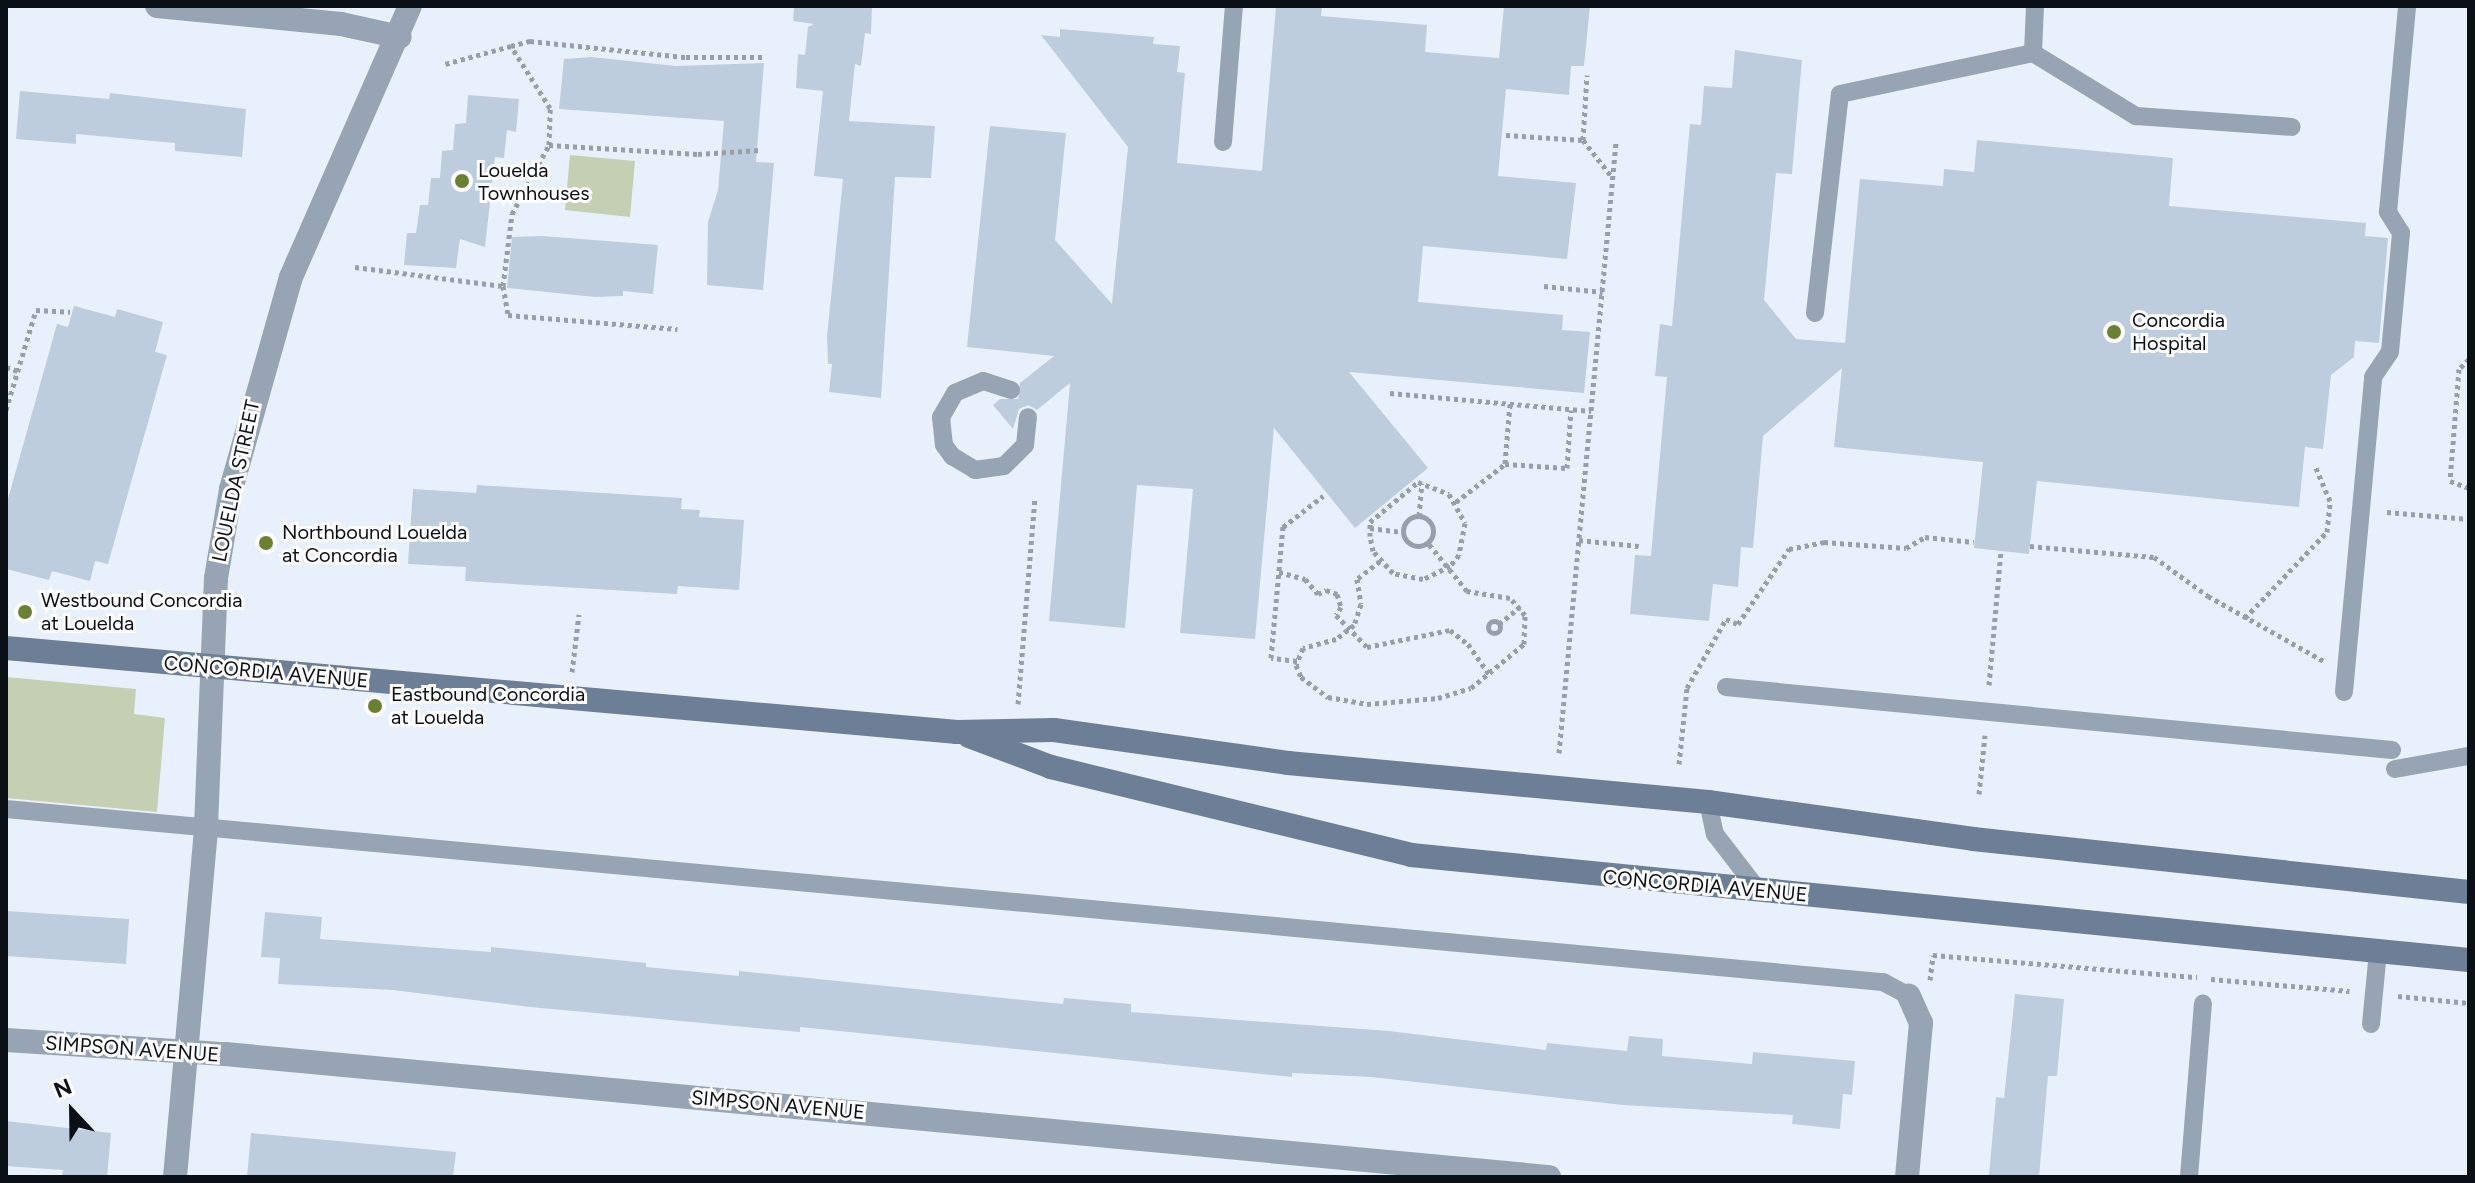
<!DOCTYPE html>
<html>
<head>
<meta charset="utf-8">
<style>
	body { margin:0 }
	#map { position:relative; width:2475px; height:1183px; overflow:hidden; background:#e8f1fb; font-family:Figtree,sans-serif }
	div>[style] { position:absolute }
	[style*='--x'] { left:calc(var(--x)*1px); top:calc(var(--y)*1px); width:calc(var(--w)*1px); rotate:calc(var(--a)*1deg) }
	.green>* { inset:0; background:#c5cfb4 }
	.building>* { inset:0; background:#becdde }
	.path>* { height:5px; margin-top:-2.5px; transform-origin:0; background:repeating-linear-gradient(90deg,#989fa8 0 4px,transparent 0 8px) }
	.path>.ring { margin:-2.5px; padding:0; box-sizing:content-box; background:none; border:5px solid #989fa8; border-radius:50% }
	.lane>* { height:18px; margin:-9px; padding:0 9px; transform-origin:9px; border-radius:9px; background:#97a4b3 }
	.street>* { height:24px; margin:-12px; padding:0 12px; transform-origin:12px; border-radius:12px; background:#97a4b3 }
	.secondary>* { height:24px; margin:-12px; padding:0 12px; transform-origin:12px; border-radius:12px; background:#6d7f96 }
	.dots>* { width:22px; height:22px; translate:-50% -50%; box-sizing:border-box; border:4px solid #fdfdfd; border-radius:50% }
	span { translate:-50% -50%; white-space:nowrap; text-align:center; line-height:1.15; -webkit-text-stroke:6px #fdfdfd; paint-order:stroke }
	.poi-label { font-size:20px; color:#0b1016 }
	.left { translate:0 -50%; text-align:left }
	.street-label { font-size:20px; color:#0b1016 }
	.frame { position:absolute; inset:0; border:8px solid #0b1016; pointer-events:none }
	.north { position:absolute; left:32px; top:1071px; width:80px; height:80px; -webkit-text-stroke:6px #fdfdfd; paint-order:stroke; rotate:338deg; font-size:22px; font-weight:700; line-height:32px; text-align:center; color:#0b1016 }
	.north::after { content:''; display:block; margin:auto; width:28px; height:36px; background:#0b1016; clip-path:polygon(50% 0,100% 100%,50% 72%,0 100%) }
</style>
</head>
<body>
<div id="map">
	<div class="green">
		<i style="clip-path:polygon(570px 155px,635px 161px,630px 217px,565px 210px)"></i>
		<i style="clip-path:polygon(6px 677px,136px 689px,134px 714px,165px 718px,157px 812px,6px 798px)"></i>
	</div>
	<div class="building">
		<i style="clip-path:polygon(794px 6px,872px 6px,871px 34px,865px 33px,861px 66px,855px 64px,849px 121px,935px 126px,931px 178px,895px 177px,881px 398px,829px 392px,832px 364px,828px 364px,827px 336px,843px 179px,814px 176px,823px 91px,796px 88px,798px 54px,805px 55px,808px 27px,814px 24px,793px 21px)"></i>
		<i style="clip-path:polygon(1276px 6px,1322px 6px,1321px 16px,1427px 25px,1425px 52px,1499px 58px,1504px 6px,1590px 6px,1584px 66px,1571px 66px,1569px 95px,1506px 89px,1498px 176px,1576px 183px,1567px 259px,1423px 246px,1418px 302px,1563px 315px,1562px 330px,1590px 332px,1584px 393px,1349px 372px,1428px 468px,1355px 528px,1274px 428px,1255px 639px,1180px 633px,1193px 489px,1137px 485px,1125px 628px,1049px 621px,1070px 383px,1037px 410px,1028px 405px,1019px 409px,1013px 429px,993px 405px,1000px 399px,1018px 399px,1020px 383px,1054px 356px,967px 347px,990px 126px,1066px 133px,1055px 240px,1112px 304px,1128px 147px,1041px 35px,1060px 37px,1060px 29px,1154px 37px,1153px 44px,1180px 46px,1177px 72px,1185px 73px,1177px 163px,1262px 171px)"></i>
		<i style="clip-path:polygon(1735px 50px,1802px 60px,1792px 174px,1776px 173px,1764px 300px,1796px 339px,1845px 343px,1860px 179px,1943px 186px,1944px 169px,1974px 172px,1977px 140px,2173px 158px,2169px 206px,2366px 223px,2365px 236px,2388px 238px,2379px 343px,2355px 341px,2354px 357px,2331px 375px,2323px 449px,2305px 447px,2299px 507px,2037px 481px,2029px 554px,1974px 548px,1983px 462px,1834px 447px,1842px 368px,1763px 436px,1753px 548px,1741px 547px,1738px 587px,1713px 584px,1709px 621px,1630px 614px,1635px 555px,1651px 556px,1667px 377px,1655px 376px,1660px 324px,1672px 326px,1690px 124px,1701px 125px,1704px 86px,1732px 88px)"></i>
		<i style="clip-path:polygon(591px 57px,676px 66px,764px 63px,756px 162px,774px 163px,763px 290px,707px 285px,708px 222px,718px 190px,724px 121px,559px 109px,564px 59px)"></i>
		<i style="clip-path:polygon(20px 91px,109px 99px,110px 93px,246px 109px,242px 157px,175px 151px,175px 143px,76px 134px,76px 144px,16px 139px)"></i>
		<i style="clip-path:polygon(468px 95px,519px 99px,516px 132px,507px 130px,504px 158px,495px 157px,485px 247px,460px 239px,456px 268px,404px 265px,407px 233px,416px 233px,420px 205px,428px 205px,431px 178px,440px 178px,442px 151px,453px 150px,455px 124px,466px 123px)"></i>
		<i style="clip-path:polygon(542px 236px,658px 245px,653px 294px,623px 291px,623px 296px,595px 297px,507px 288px,512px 237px)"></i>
		<i style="clip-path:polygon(74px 306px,115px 317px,117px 309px,163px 322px,155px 352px,167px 355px,108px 564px,95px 561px,90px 581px,52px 571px,49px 580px,6px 569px,6px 506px,57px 324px,68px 327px)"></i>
		<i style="clip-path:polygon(477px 485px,682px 498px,681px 509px,700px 510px,699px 517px,744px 520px,739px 590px,678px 586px,677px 594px,465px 581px,466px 567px,408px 564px,413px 489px,476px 493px)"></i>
		<i style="clip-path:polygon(6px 911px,129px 919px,126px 964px,6px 956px)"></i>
		<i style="clip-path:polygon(265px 912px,322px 917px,320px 939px,491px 952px,491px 947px,646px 963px,646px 967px,739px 976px,739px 971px,1063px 1004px,1064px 998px,1131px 1004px,1131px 1012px,1389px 1031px,1546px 1050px,1547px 1043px,1627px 1051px,1629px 1036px,1663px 1039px,1662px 1056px,1752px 1064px,1753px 1052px,1855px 1061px,1852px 1095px,1843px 1094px,1840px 1129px,1792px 1124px,1793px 1115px,1623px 1105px,1371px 1077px,1292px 1073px,1292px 1077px,800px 1027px,800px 1032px,530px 1007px,393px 990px,278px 984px,280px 958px,261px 957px)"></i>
		<i style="clip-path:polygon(2015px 994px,2064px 999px,2057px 1076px,2048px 1076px,2039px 1177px,1989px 1175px,1996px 1097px,2004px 1098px)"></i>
		<i style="clip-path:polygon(6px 1121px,111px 1133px,107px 1177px,62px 1177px,63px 1170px,6px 1166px)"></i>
		<i style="clip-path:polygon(251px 1133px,456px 1152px,453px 1177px,247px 1177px)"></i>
	</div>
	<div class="path">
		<i style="--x:511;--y:46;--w:20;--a:-15"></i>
		<i style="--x:530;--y:41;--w:157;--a:5.9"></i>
		<i style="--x:686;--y:57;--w:76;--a:0"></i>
		<i style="--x:1506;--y:135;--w:77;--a:3.7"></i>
		<i style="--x:1583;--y:140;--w:65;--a:-86.5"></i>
		<i style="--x:1583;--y:140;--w:47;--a:51.9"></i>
		<i style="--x:549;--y:145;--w:149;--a:3.5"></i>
		<i style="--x:698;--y:154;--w:62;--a:-3.7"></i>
		<i style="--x:355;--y:267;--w:149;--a:7.3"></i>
		<i style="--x:503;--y:286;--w:73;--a:-82.9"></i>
		<i style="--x:512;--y:214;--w:78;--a:-61.8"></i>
		<i style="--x:549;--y:145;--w:37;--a:-88"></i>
		<i style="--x:550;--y:108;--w:73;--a:-122.2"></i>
		<i style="--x:511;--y:46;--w:68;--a:164.7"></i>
		<i style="--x:503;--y:286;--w:29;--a:80"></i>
		<i style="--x:508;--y:315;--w:170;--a:4.7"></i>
		<i style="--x:1544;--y:286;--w:59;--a:5.8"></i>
		<i style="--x:2469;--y:359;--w:14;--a:135"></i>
		<i style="--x:2459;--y:369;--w:112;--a:94.6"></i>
		<i style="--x:2450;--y:481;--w:20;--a:20"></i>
		<i style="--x:6;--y:367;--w:13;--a:18"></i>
		<i style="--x:1390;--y:393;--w:202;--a:5.1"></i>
		<i style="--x:1510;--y:404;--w:60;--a:94.8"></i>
		<i style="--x:1505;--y:464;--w:62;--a:3.7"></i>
		<i style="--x:1567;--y:468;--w:58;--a:-86.1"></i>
		<i style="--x:6;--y:410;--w:104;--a:-73.3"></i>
		<i style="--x:36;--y:310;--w:34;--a:3"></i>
		<i style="--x:1418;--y:482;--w:33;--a:21"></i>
		<i style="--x:1449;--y:494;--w:33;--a:61"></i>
		<i style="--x:1465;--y:523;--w:33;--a:101"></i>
		<i style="--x:1459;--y:555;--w:14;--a:129"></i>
		<i style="--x:1450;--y:566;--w:30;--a:154"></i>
		<i style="--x:1423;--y:579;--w:31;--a:-169"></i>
		<i style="--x:1393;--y:573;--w:30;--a:-132"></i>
		<i style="--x:1373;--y:551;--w:15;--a:-101"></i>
		<i style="--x:1370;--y:536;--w:14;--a:-90"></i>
		<i style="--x:1370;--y:522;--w:62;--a:-39.8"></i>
		<i style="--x:1456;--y:502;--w:62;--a:-37.8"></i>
		<i style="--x:2387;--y:512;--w:82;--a:4.9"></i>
		<i class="ring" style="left:1403px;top:516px;width:25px;height:25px"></i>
		<i style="--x:1419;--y:516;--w:33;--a:-85"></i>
		<i style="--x:1370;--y:528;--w:32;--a:7"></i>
		<i style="--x:1579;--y:540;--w:60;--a:5.7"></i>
		<i style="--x:2030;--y:546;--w:124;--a:5.1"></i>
		<i style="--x:2154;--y:557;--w:67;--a:35.8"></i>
		<i style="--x:2208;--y:596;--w:133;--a:29.3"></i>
		<i style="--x:1380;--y:561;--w:29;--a:142"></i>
		<i style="--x:1357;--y:579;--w:25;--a:81"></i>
		<i style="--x:1361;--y:604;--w:22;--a:108"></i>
		<i style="--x:1354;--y:625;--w:23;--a:142"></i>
		<i style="--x:1336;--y:639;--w:34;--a:165"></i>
		<i style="--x:1303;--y:648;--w:18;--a:112"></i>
		<i style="--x:1296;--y:665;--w:13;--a:67"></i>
		<i style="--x:1301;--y:677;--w:34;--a:37"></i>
		<i style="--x:1328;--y:697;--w:40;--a:10"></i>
		<i style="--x:1367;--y:704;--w:71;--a:-4.8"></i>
		<i style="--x:1438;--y:698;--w:34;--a:-17"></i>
		<i style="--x:1471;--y:688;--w:69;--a:-39.7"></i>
		<i style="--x:1524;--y:644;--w:29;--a:-88"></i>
		<i style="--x:1525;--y:615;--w:23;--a:-131"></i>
		<i style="--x:1510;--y:598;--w:44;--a:-170.8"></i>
		<i style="--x:1467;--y:591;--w:62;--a:-129.1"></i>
		<i style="--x:1279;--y:572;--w:27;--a:15"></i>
		<i style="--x:1305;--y:579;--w:20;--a:49"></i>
		<i style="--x:1318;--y:594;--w:9;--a:-27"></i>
		<i style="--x:1326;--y:590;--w:12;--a:20"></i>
		<i style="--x:1337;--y:594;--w:14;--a:73"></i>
		<i style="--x:1341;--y:607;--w:9;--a:122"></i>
		<i style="--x:1336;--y:615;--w:45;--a:45.9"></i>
		<i style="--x:1367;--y:647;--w:85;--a:-11.6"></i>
		<i style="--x:1450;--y:630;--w:23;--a:38"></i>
		<i style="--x:1468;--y:644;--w:39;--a:55"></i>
		<i style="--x:2245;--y:618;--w:119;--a:-46.4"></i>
		<i style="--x:2327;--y:532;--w:31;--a:-84"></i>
		<i style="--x:2330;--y:501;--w:39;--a:-113"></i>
		<i class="ring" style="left:1488px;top:621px;width:7px;height:7px"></i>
		<i style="--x:1499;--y:624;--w:27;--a:-39"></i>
		<i style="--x:1297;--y:661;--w:26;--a:-173"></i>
		<i style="--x:1271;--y:658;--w:132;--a:-84.8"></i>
		<i style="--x:1283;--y:527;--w:51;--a:-37.8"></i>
		<i style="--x:572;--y:672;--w:58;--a:-83.1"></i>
		<i style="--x:1989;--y:685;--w:135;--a:-84.9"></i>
		<i style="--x:1018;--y:704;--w:208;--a:-85.3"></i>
		<i style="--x:1559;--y:753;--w:614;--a:-84.67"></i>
		<i style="--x:1679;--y:764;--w:76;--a:-84"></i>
		<i style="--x:1687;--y:688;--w:79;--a:-60.5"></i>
		<i style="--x:1726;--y:619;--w:13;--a:23"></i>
		<i style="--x:1738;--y:624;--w:91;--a:-55.8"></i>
		<i style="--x:1789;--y:549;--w:36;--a:-11"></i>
		<i style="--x:1824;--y:542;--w:82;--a:4.2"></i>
		<i style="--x:1906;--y:548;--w:22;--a:-30"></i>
		<i style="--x:1925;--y:537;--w:49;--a:5.8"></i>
		<i style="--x:1979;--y:794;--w:59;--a:-84.2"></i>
		<i style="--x:2211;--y:979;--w:139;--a:5"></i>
		<i style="--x:1930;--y:980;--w:25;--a:-83"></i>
		<i style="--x:1933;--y:955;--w:265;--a:4.8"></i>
		<i style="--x:2398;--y:996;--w:71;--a:5.6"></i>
	</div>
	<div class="lane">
		<i style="--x:2033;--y:53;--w:121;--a:31.5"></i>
		<i style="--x:2136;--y:116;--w:156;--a:4"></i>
		<i style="--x:1223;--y:142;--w:136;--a:-85.4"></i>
		<i style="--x:1815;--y:313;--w:220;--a:-83.5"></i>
		<i style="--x:1840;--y:94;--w:197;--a:-12"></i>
		<i style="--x:2033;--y:53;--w:47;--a:-87.6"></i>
		<i style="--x:1011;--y:390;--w:29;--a:-162"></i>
		<i style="--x:983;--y:381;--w:30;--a:157"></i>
		<i style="--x:955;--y:393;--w:28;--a:120"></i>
		<i style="--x:941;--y:417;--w:28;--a:84"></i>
		<i style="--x:944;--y:445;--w:14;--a:54"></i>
		<i style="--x:952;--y:456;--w:27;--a:31"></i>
		<i style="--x:975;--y:470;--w:29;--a:-8"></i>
		<i style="--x:1004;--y:466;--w:30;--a:-45"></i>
		<i style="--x:1025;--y:445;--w:28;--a:-84"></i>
		<i style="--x:1726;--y:687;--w:669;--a:5.4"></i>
		<i style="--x:2344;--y:692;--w:316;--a:-84.7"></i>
		<i style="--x:2373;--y:377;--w:30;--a:-56"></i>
		<i style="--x:2390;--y:352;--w:120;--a:-84.7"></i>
		<i style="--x:2401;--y:233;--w:25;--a:-122"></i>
		<i style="--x:2388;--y:212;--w:207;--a:-84.7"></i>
		<i style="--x:2395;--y:769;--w:75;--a:-10"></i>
		<i style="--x:1708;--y:802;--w:33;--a:78"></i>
		<i style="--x:1715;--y:834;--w:71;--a:52.5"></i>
		<i style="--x:6;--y:809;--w:1885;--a:5.27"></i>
		<i style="--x:1883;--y:982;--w:30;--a:28"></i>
		<i style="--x:2371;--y:1024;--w:73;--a:-84.5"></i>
		<i style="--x:2189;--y:1177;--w:174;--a:-85.4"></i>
	</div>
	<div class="street">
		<i style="--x:157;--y:6;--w:185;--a:5.6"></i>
		<i style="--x:341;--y:24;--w:60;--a:12.4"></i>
		<i style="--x:6;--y:1040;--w:219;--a:3.7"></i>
		<i style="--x:225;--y:1054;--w:1330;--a:5.31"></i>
		<i style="--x:175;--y:1177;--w:351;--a:-84.9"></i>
		<i style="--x:206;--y:827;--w:249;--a:-87.7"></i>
		<i style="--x:216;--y:578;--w:90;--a:-80.4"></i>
		<i style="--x:231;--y:489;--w:220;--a:-74.2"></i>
		<i style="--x:291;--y:277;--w:296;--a:-66.3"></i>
		<i style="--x:1907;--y:1177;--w:155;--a:-84.8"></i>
		<i style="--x:1921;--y:1023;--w:30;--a:-114"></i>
	</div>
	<div class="secondary">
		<i style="--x:6;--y:648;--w:955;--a:5.05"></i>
		<i style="--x:957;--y:732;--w:97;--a:-1.2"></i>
		<i style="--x:1054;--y:730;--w:236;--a:8"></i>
		<i style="--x:1288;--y:763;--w:422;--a:5.3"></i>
		<i style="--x:1708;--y:802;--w:268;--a:7.9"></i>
		<i style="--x:1973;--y:839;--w:499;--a:6.1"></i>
		<i style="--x:969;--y:736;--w:88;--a:20.7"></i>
		<i style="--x:1051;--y:767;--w:371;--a:13.7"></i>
		<i style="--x:1411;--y:855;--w:1063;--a:5.67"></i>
	</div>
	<div class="dots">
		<i style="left:462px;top:181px;background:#6a8032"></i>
		<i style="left:2114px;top:332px;background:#6a8032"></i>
		<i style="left:266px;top:543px;background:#6a8032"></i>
		<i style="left:25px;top:612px;background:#6a8032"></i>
		<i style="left:375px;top:706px;background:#6a8032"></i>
	</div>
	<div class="poi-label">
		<span class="left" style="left:478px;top:182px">Louelda<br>Townhouses</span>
		<span class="left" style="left:2132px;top:332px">Concordia<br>Hospital</span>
		<span class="left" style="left:282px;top:544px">Northbound Louelda<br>at Concordia</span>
		<span class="left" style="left:41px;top:612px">Westbound Concordia<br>at Louelda</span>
		<span class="left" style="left:391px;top:706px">Eastbound Concordia<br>at Louelda</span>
	</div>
	<div class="street-label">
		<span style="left:236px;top:481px;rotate:-78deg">LOUELDA STREET</span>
		<span style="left:266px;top:672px;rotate:5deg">CONCORDIA AVENUE</span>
		<span style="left:1705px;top:886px;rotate:5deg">CONCORDIA AVENUE</span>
		<span style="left:132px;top:1049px;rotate:4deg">SIMPSON AVENUE</span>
		<span style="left:778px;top:1105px;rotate:5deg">SIMPSON AVENUE</span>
	</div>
	<div class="frame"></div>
	<div class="north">N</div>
</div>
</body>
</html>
